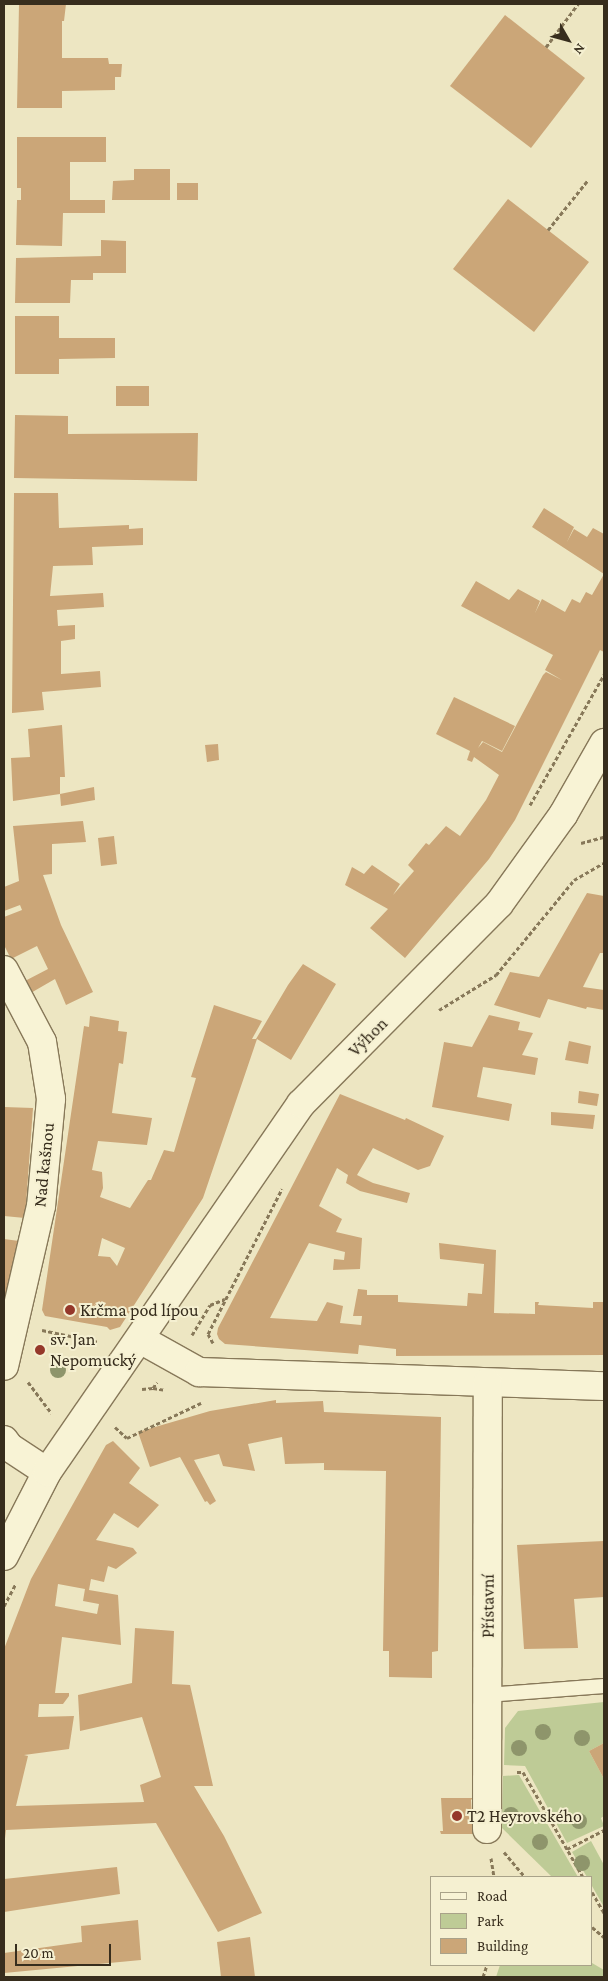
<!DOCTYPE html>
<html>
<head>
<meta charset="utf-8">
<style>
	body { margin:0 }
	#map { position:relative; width:608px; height:1981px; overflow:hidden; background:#ede6c2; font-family:"Crimson Pro",serif }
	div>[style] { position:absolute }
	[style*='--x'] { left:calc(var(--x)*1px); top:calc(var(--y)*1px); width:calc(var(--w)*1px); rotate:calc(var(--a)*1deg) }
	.green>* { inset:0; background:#becb96 }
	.building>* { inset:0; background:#cba678 }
	.path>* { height:3px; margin-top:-1.5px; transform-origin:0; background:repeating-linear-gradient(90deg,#877859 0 4px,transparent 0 6.5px) }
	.roads { filter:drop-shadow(1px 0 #877859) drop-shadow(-1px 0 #877859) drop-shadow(0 1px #877859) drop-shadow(0 -1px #877859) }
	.lane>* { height:14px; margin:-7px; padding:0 7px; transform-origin:7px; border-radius:7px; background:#f8f3d5 }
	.street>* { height:28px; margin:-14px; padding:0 14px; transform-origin:14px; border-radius:14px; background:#f8f3d5 }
	.trees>* { width:16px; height:16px; margin:-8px; border-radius:50%; background:#8e956b }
	.dots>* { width:14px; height:14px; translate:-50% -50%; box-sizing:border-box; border:2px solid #f5f0d1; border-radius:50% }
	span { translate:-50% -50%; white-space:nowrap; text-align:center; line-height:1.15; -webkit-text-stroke:4px #f5f0d1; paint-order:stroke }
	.street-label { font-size:18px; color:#372d1d }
	.poi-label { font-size:18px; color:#372d1d }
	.left { translate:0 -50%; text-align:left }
	.frame { position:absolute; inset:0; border:5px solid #372d1d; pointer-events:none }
	.legend { position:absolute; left:430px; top:1876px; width:162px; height:90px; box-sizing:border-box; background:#f5f0d1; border:1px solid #a9a289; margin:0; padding:6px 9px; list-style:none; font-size:15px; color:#372d1d }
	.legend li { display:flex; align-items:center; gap:10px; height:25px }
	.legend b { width:25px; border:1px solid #a9a289 }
	.north { position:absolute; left:543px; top:15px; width:50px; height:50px; -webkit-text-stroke:4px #f5f0d1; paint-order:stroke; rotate:128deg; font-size:14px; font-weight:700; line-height:20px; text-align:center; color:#372d1d }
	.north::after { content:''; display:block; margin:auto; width:18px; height:22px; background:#372d1d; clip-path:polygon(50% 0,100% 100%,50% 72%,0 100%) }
	.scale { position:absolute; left:15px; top:1944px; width:96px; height:22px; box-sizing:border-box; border:2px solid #372d1d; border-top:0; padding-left:6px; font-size:15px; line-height:18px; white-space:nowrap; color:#372d1d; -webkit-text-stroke:4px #f5f0d1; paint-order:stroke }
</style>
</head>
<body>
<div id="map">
	<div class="green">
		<i style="clip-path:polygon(604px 1702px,604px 1743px,589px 1751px,604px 1779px,604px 1816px,601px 1818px,604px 1826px,567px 1843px,525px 1766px,504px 1765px,505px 1728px,518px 1711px)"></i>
		<i style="clip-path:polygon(519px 1775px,578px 1877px,552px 1877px,502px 1828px,503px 1776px)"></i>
		<i style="clip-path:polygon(591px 1841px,604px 1865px,604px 1907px,592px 1886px,592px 1877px,587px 1877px,572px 1852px)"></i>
		<i style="clip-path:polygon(592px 1963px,604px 1970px,604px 1977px,496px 1977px,500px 1965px)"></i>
	</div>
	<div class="building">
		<i style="clip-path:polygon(19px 4px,66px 4px,64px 21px,62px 21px,62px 58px,108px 58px,109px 64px,122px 64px,121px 77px,115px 77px,115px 90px,62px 91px,62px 108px,17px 108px)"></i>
		<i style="clip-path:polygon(505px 15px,585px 78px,531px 148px,450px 86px)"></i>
		<i style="clip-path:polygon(17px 137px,106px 137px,106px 162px,70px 162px,70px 200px,105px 200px,105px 213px,63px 213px,62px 246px,16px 245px,17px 200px,21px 200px,21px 188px,17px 188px)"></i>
		<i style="clip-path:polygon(134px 169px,170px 169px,170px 200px,112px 200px,113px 181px,134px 180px)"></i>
		<i style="clip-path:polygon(177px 183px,198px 183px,198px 200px,177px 200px)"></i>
		<i style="clip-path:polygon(508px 199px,589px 262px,534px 332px,453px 269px)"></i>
		<i style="clip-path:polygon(101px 240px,126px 241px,126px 273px,93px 273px,93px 280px,71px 280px,70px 303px,15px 303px,16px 258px,101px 256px)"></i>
		<i style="clip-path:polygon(15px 316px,59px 316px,59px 338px,115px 338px,115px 358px,59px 359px,59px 374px,15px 374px)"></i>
		<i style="clip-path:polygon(116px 386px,149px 386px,149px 406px,116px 406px)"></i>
		<i style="clip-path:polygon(15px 415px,68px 416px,68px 434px,198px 433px,197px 481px,14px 478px)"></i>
		<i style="clip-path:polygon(14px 493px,58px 493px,59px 528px,129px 525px,129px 529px,143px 528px,143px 545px,92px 547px,93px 565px,53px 566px,50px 596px,103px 593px,104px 607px,57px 610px,58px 626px,75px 625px,75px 639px,61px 641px,61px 674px,100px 671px,101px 687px,42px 692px,44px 710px,12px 713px)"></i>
		<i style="clip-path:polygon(544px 508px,574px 527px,567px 542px,574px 529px,587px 537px,593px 528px,604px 534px,604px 652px,600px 650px,515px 820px,489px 859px,405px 958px,370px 928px,388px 909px,345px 885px,352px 867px,364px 874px,372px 865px,400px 884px,393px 895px,414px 871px,408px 865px,426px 843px,429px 845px,446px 826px,460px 836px,486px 800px,499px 775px,474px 757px,472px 762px,467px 760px,470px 751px,436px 734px,454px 697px,515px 726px,502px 751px,482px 741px,478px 748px,483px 742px,502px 752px,543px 675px,546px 672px,562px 680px,545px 670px,553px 655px,461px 606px,476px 581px,509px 600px,518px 589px,540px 601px,535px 613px,542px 599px,565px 612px,572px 599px,580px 603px,586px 592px,592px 595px,604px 574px,532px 527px)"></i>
		<i style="clip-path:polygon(62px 725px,65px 777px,60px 777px,60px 794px,13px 801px,11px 758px,30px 757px,28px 729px)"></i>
		<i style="clip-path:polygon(218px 744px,219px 760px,207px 762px,205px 745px)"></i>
		<i style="clip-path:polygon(94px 787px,95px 800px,61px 806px,60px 794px)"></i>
		<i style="clip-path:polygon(83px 821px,86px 842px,52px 844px,52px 874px,43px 875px,61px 925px,93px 992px,66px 1005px,55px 979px,29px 994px,23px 982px,48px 969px,37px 946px,11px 959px,4px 945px,4px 917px,22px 910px,20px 905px,4px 911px,4px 887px,19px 881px,13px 826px)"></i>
		<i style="clip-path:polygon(114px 836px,117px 864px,101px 866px,98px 838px)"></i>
		<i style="clip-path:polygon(587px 893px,604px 896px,604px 953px,600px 953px,583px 987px,604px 990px,604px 1010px,587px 1007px,586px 1009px,548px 999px,540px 1018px,494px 1005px,510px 972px,539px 977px)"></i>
		<i style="clip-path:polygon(evenodd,303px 964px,336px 984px,291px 1060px,257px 1039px,203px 1198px,120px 1327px,110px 1330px,107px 1327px,45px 1316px,42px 1310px,84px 1026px,89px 1027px,90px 1016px,119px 1021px,118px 1031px,127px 1032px,123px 1064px,119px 1063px,112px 1113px,152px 1118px,147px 1145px,98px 1141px,92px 1170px,102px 1172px,103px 1188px,100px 1197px,130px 1208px,148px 1180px,151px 1180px,164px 1150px,174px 1152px,196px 1078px,191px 1077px,214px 1005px,262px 1021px,252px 1039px,256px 1039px,288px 985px,303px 964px,102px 1238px,125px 1248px,117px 1266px,110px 1257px,98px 1256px,102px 1238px)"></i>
		<i style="clip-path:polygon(489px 1015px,520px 1022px,518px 1030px,533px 1033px,522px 1055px,538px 1058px,535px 1075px,483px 1067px,477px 1097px,512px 1104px,509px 1121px,432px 1107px,444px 1042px,472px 1047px)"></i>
		<i style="clip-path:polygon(569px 1041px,591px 1046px,588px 1064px,565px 1060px)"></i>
		<i style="clip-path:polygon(579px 1091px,599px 1094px,597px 1106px,578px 1103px)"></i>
		<i style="clip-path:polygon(340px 1094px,405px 1120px,406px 1118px,444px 1136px,430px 1166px,418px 1170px,373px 1148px,357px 1175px,373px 1183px,410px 1193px,407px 1203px,360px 1191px,346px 1183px,348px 1175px,337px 1168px,319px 1206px,342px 1219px,336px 1232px,362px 1238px,360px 1269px,333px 1270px,334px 1259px,344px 1260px,345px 1252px,309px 1243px,270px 1318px,317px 1321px,327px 1302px,343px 1306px,340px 1323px,361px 1325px,362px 1316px,353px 1316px,358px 1289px,367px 1290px,367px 1295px,398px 1295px,398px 1302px,467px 1306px,468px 1293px,482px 1294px,484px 1264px,440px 1259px,439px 1243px,496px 1250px,494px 1313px,535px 1314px,535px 1302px,539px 1302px,538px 1305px,593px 1308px,593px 1302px,604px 1302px,604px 1355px,396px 1356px,396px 1349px,359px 1345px,358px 1354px,225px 1344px,219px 1339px,217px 1334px,218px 1328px,227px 1311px)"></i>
		<i style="clip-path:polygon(4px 1107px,33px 1108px,25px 1218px,4px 1216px)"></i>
		<i style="clip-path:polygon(551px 1112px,595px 1115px,593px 1129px,551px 1125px)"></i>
		<i style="clip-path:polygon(4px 1239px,19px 1241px,4px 1311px)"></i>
		<i style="clip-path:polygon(276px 1400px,276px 1403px,323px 1401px,324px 1412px,441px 1417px,438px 1651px,432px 1652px,432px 1678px,389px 1677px,389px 1651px,383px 1651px,386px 1471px,324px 1470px,324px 1463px,285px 1464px,282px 1437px,248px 1444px,255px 1471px,223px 1466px,219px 1454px,194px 1460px,216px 1501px,210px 1505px,207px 1501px,205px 1502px,180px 1457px,150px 1467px,138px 1432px,210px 1411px)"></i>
		<i style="clip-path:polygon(evenodd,113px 1441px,140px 1468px,129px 1483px,159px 1505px,138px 1528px,114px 1513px,96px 1540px,133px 1548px,137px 1553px,116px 1569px,108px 1566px,104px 1582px,91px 1579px,89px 1590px,118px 1595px,121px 1645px,62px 1637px,55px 1693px,69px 1693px,69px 1696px,63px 1704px,39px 1704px,38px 1717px,74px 1716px,69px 1749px,24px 1755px,28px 1756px,16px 1806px,144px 1802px,140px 1785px,161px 1777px,142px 1717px,80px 1731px,78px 1695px,132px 1683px,135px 1628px,174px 1631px,172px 1684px,190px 1685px,213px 1786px,194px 1786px,224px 1836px,262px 1913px,218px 1932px,156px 1823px,6px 1830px,4px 1847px,4px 1649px,31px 1579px,106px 1445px,113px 1441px,58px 1584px,85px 1589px,83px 1601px,99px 1604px,97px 1614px,55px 1606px,58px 1584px)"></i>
		<i style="clip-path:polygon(604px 1541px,604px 1597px,574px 1599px,578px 1648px,524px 1649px,517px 1545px)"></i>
		<i style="clip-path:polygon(604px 1743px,604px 1779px,589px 1751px)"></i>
		<i style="clip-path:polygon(441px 1798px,473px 1798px,471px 1800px,473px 1834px,441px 1834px,440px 1831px,443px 1831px)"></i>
		<i style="clip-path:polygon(117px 1867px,120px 1894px,4px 1912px,4px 1879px)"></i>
		<i style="clip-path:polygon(138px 1920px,141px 1960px,4px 1973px,4px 1953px,82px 1942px,81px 1926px)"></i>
		<i style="clip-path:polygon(250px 1937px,255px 1977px,221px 1977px,217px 1942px)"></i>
	</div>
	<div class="path">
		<i style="--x:546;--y:47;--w:54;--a:-53.3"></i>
		<i style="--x:548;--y:230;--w:64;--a:-51.3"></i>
		<i style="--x:530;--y:805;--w:150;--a:-60.4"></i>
		<i style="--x:581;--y:843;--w:24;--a:-15"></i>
		<i style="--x:439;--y:1010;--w:67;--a:-31.6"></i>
		<i style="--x:496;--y:975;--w:123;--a:-50.6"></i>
		<i style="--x:574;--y:880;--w:34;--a:-30"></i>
		<i style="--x:42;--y:1330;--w:58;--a:11.9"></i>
		<i style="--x:192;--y:1335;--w:35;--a:-59"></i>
		<i style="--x:210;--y:1305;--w:16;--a:-22"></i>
		<i style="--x:213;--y:1343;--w:10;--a:-119"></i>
		<i style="--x:208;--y:1334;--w:163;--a:-63"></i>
		<i style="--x:28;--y:1382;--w:39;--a:53"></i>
		<i style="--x:153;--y:1388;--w:7;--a:-56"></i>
		<i style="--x:142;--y:1389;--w:11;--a:-5"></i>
		<i style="--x:153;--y:1388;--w:12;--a:9"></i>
		<i style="--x:115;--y:1427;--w:16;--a:43"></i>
		<i style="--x:127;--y:1438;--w:82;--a:-25.3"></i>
		<i style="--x:4;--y:1606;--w:24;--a:-62"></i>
		<i style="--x:517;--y:1772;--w:6;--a:0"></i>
		<i style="--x:523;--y:1772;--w:121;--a:60.3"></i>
		<i style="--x:567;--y:1849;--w:42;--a:-27.2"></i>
		<i style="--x:504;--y:1852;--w:33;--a:50"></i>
		<i style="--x:491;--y:1858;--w:19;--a:81"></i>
		<i style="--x:592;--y:1892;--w:24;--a:60"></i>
		<i style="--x:592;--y:1927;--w:16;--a:40"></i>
		<i style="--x:483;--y:1977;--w:13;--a:-72"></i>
	</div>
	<div class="roads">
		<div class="lane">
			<i style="--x:487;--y:1695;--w:117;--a:-4.4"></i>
		</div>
		<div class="street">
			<i style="--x:4;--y:970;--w:81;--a:62.2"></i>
			<i style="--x:42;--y:1042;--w:58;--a:81"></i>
			<i style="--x:51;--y:1099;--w:107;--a:95.3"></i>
			<i style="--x:41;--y:1206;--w:164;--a:103"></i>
			<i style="--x:140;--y:1339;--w:68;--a:29.2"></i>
			<i style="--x:199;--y:1372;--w:405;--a:2"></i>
			<i style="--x:4;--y:1440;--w:9;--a:54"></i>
			<i style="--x:9;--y:1447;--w:45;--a:33.3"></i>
			<i style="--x:4;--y:1556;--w:94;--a:-62.9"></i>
			<i style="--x:47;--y:1472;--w:447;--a:-55.4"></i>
			<i style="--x:301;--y:1104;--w:281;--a:-45.3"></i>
			<i style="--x:499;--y:904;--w:110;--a:-54.3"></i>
			<i style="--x:563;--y:815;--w:83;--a:-60.3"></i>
			<i style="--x:487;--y:1829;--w:446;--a:-89.9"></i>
		</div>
	</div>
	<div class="trees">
		<i style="left:58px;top:1370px"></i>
		<i style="left:543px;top:1732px"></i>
		<i style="left:582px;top:1738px"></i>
		<i style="left:519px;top:1748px"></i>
		<i style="left:511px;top:1815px"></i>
		<i style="left:579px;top:1821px"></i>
		<i style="left:540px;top:1842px"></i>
		<i style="left:582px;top:1863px"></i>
	</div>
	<div class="dots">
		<i style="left:70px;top:1310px;background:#95382a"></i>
		<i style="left:40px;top:1350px;background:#95382a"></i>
		<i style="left:457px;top:1816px;background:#95382a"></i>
	</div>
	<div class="street-label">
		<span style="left:368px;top:1037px;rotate:-45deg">Výhon</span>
		<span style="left:44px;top:1165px;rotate:-84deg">Nad kašnou</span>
		<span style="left:488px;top:1606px;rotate:-90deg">Přístavní</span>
	</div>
	<div class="poi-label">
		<span class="left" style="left:80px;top:1310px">Krčma pod lípou</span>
		<span class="left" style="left:50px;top:1350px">sv. Jan<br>Nepomucký</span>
		<span class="left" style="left:467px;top:1816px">T2 Heyrovského</span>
	</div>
	<div class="frame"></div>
	<ul class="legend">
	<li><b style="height:6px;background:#f8f3d5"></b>Road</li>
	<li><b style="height:14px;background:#becb96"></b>Park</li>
	<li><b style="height:14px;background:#cba678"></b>Building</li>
	</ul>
	<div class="north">N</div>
	<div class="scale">20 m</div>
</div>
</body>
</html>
